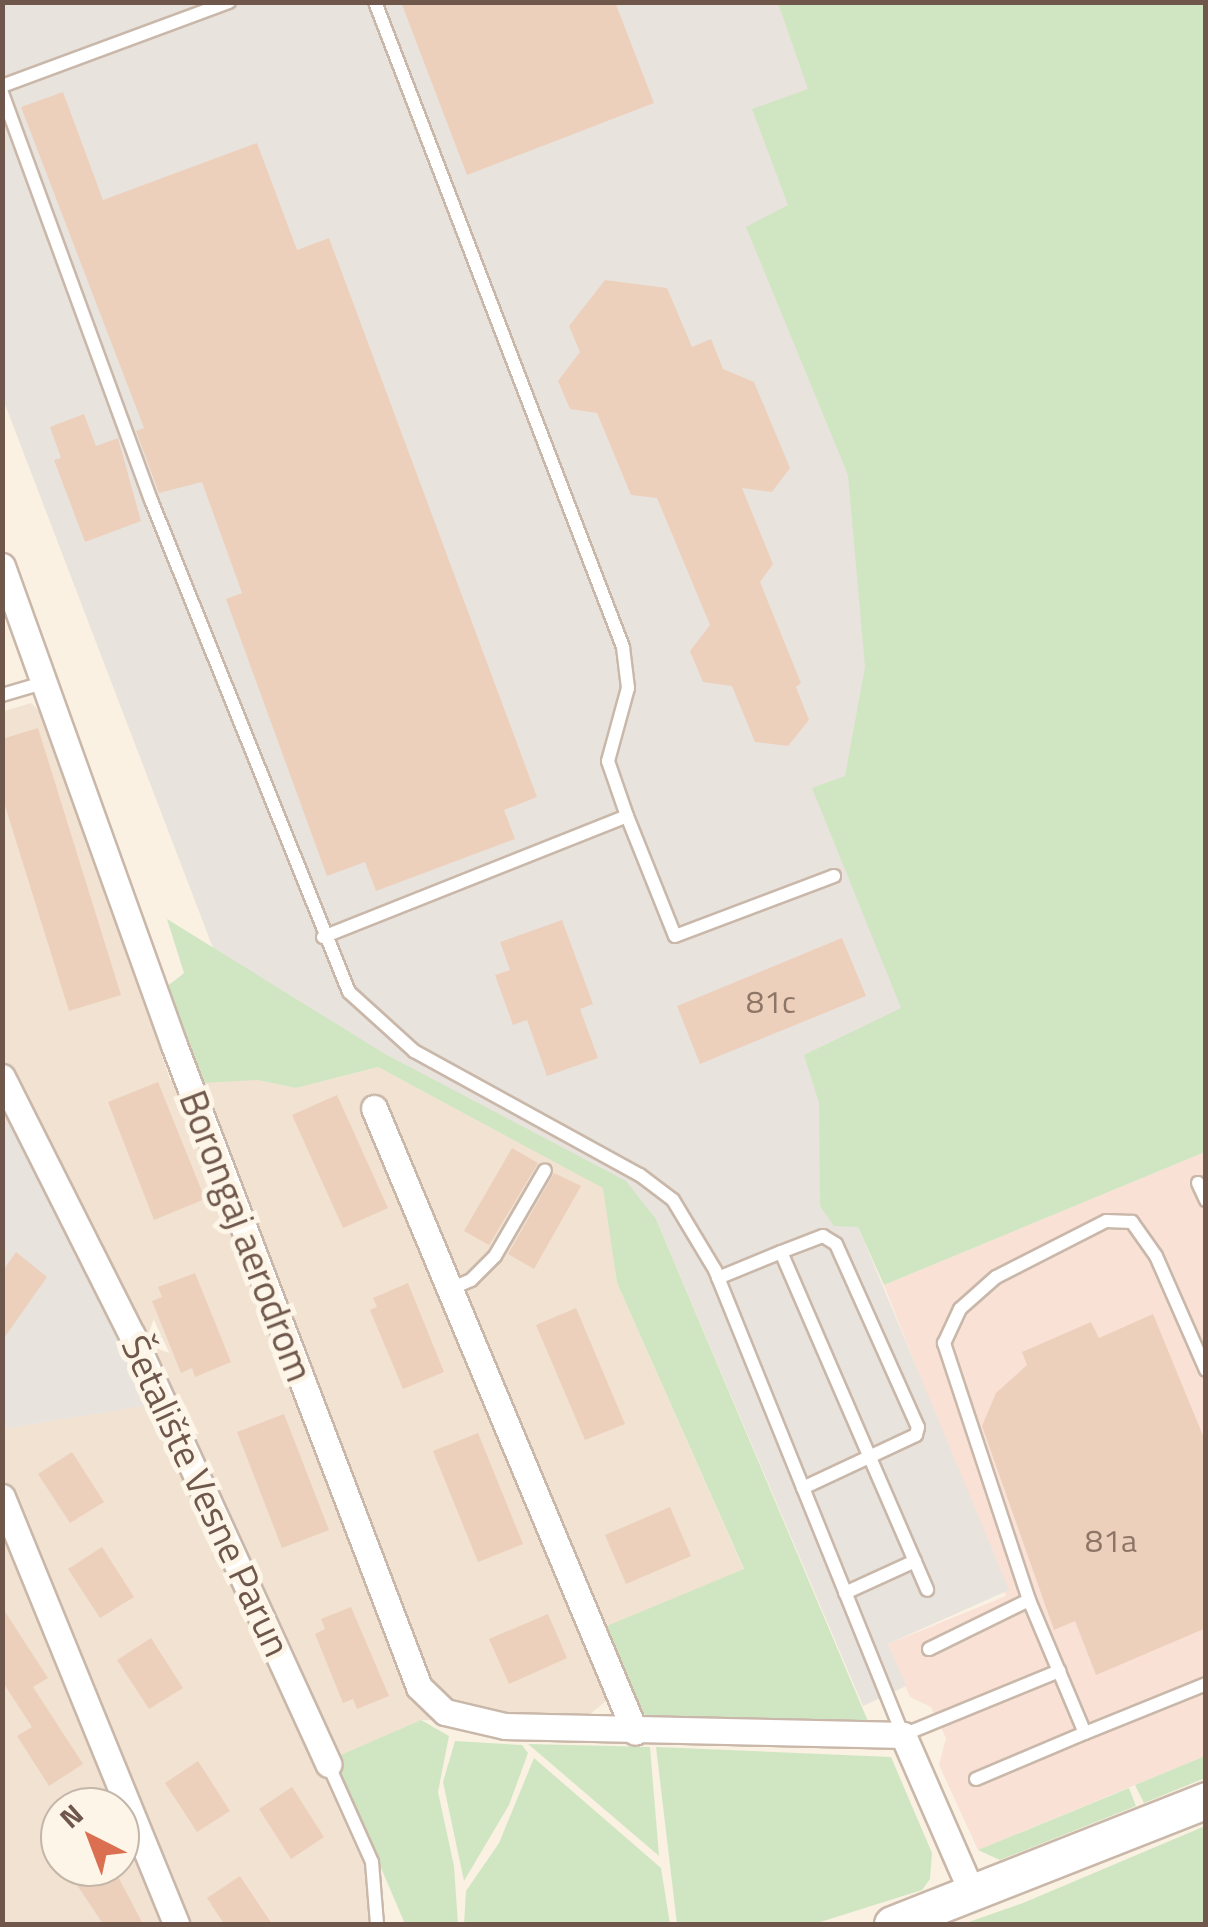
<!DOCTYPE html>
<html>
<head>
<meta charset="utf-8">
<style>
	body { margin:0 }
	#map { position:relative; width:1208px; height:1927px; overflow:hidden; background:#faf1e2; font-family:"Titillium Web",sans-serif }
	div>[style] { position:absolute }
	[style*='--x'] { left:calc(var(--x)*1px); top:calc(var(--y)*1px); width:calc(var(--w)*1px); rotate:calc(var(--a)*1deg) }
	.residential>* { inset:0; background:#f1e2d1 }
	.commercial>* { inset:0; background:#f9e1d6 }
	.industrial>* { inset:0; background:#e9e3dd }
	.green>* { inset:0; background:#d0e6c2 }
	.building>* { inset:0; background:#edd0bc }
	.roads { filter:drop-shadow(2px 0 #c9b8aa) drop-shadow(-2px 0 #c9b8aa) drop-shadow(0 2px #c9b8aa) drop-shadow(0 -2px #c9b8aa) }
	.lane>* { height:12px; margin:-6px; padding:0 6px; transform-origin:6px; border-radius:6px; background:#fff }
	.street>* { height:25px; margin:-12.5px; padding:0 12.5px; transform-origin:12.5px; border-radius:12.5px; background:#fff }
	.secondary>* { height:35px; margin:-17.5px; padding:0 17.5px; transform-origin:17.5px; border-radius:17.5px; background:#fff }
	span { translate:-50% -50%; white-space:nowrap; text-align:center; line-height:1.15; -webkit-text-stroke:10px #fdf5e8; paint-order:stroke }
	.number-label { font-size:32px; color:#8e7667 }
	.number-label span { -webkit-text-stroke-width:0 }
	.street-label { font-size:38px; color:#6f584b }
	.frame { position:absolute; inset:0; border:5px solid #6f584b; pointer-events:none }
	.north { position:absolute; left:40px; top:1787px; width:100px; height:100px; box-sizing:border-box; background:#fdf5e8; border:2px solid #c4b6a9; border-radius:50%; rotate:318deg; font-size:28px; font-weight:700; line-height:40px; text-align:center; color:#6f584b }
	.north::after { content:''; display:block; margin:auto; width:35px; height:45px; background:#da7051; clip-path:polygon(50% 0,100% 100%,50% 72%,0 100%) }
</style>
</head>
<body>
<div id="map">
	<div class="residential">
		<i style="clip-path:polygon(evenodd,31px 703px,54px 726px,170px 1080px,257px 1080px,296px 1088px,378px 1067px,604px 1188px,617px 1283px,744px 1570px,587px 1635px,607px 1700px,582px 1721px,421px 1720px,319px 1766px,369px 1877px,368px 1924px,3px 1924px,3px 1429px,155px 1404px,3px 1093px,2px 712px,31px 703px,60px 1807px,120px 1807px,120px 1867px,60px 1867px,60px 1807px)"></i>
	</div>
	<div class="commercial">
		<i style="clip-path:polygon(1205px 1152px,1205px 1756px,978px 1850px,939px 1765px,946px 1738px,931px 1707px,910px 1697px,888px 1644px,1006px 1596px,884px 1285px)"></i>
	</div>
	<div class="industrial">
		<i style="clip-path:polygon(3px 3px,1205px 3px,852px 1212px,1009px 1590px,888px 1644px,906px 1686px,863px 1706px,656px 1219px,423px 1083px,213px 948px,3px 399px)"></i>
		<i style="clip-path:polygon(2px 1093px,156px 1404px,3px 1429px)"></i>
	</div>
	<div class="green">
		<i style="clip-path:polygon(778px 3px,1205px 3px,1205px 1152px,884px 1285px,858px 1227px,834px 1226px,820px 1206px,819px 1103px,804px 1055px,901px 1008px,812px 788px,845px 776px,865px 667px,848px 475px,746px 227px,788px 205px,752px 109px,808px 89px)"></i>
		<i style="clip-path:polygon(167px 919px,385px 1054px,626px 1181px,656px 1219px,870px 1726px,655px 1721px,635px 1708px,602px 1628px,744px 1569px,617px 1283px,603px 1188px,378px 1067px,296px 1088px,257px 1080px,202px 1083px,165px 988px,184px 973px)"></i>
		<i style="clip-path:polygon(421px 1720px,449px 1736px,438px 1792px,454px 1866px,458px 1924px,405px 1924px,334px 1758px)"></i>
		<i style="clip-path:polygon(455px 1741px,522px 1745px,528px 1753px,509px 1805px,464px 1881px,443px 1782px)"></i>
		<i style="clip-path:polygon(528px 1744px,650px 1747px,659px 1856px)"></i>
		<i style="clip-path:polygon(656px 1747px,891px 1757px,932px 1853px,930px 1879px,922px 1890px,814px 1924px,677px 1924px)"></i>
		<i style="clip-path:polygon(1205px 1756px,1205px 1778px,1144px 1803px,1135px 1785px)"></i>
		<i style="clip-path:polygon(534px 1758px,661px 1868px,670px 1924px,464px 1924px,466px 1891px,499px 1843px)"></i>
		<i style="clip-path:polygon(1129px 1788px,1136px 1806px,1000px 1860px,978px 1850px)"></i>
		<i style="clip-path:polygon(1205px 1826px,1205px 1924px,963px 1924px,1023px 1903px)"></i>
	</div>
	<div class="building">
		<i style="clip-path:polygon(401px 2px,615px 2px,654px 103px,467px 175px)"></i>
		<i style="clip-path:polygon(63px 92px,103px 200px,257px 143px,297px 250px,329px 238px,537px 797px,504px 810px,515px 839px,376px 891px,365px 862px,327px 876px,226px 599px,242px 593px,202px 482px,159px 493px,136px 431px,144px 428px,21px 107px)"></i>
		<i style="clip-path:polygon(605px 280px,667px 288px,692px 347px,711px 339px,723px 369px,754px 382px,790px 468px,772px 492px,742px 488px,773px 564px,760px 582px,801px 683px,796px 687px,809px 720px,788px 746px,755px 742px,732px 686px,703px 682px,690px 651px,710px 625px,657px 498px,631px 495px,597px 413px,570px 409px,558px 381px,580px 352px,569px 326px)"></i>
		<i style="clip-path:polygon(84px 414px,96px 446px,118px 438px,141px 521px,85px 542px,54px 460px,61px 458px,50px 427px)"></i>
		<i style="clip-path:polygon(38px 728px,121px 995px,69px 1011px,2px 796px,2px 739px)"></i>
		<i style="clip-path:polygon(562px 920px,593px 1004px,580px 1009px,598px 1058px,547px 1076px,527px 1020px,513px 1025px,495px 975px,510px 970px,500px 942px)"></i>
		<i style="clip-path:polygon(842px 938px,866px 996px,700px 1064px,677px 1006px)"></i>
		<i style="clip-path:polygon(158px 1082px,205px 1199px,154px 1220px,108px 1102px)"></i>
		<i style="clip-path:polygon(337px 1095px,388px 1208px,343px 1228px,292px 1115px)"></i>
		<i style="clip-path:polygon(512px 1148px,538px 1163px,489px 1245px,464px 1231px)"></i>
		<i style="clip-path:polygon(554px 1173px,581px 1186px,534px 1269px,508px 1254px)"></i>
		<i style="clip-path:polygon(16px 1252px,47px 1277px,2px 1341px,2px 1272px)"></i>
		<i style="clip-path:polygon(195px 1273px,231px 1362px,195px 1377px,192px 1368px,181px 1373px,152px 1301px,162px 1297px,158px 1287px)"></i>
		<i style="clip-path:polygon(408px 1283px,444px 1372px,403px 1389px,370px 1310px,377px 1307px,373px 1298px)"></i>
		<i style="clip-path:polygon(576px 1308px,625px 1424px,585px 1440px,536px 1325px)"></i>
		<i style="clip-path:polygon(1153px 1314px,1206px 1443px,1206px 1628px,1096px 1675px,1075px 1621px,1054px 1630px,982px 1426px,996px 1393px,1027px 1365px,1022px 1352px,1091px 1322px,1099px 1338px)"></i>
		<i style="clip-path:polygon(284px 1414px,329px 1530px,282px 1548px,237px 1432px)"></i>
		<i style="clip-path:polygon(478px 1433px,523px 1544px,478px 1562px,433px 1451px)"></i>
		<i style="clip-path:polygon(72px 1452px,104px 1502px,70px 1523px,38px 1474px)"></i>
		<i style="clip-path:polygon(670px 1507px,691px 1556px,626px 1584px,605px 1535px)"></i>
		<i style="clip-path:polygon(102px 1547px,134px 1597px,100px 1618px,68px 1569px)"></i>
		<i style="clip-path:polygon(2px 1607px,48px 1678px,33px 1687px,83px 1764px,49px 1786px,17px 1736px,32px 1727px,2px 1681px)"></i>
		<i style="clip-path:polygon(351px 1607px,389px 1696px,357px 1709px,353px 1699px,343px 1703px,315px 1634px,325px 1629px,321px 1619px)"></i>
		<i style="clip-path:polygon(548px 1614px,567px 1658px,509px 1684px,489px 1639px)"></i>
		<i style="clip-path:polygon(151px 1638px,183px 1688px,149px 1709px,117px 1660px)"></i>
		<i style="clip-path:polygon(198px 1761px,230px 1811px,197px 1832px,165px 1783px)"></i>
		<i style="clip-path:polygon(292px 1787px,324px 1837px,291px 1859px,259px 1809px)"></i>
		<i style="clip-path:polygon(65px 1867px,113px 1867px,143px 1924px,103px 1924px)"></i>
		<i style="clip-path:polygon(240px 1876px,272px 1924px,224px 1924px,207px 1898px)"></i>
	</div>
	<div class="roads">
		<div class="lane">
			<i style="--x:2;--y:86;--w:242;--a:-20.3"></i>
			<i style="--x:2;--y:93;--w:433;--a:69.9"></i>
			<i style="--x:151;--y:500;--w:530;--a:68.08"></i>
			<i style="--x:349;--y:992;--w:88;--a:42.2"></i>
			<i style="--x:414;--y:1051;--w:258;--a:28.8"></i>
			<i style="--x:640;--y:1175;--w:41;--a:37.1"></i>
			<i style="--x:673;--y:1200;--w:82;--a:59"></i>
			<i style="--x:715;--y:1270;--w:502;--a:67.99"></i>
			<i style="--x:903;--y:1735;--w:169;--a:-22.3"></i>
			<i style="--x:2;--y:695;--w:46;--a:-16.5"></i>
			<i style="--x:627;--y:816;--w:129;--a:68.2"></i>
			<i style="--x:675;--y:936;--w:170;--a:-20.7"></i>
			<i style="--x:323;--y:937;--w:327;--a:-21.7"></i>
			<i style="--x:627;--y:816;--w:58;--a:-109.1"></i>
			<i style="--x:608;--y:761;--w:76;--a:-74.7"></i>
			<i style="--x:628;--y:688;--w:41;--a:-97"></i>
			<i style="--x:623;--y:647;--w:691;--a:-111.03"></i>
			<i style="--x:1198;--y:1183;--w:19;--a:65"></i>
			<i style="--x:781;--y:1252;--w:45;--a:-20.9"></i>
			<i style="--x:823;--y:1236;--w:15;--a:32"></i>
			<i style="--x:836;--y:1244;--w:201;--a:65.9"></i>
			<i style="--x:918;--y:1427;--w:8;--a:104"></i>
			<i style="--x:916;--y:1435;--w:125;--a:154.9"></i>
			<i style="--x:718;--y:1278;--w:68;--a:-22.4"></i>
			<i style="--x:781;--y:1252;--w:368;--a:66.6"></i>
			<i style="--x:450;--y:1289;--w:23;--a:-23"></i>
			<i style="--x:471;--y:1280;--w:34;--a:-45"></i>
			<i style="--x:495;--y:1256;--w:99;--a:-59.8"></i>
			<i style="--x:1206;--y:1370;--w:124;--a:-113.7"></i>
			<i style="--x:1156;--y:1256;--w:42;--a:-125.2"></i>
			<i style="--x:1132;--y:1222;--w:26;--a:-178"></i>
			<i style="--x:1106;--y:1221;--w:123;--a:153"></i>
			<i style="--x:996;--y:1277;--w:48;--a:138.4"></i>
			<i style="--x:960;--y:1309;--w:38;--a:115"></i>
			<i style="--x:944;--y:1343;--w:271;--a:71.7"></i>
			<i style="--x:1029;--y:1600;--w:144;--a:67.2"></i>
			<i style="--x:1085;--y:1733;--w:131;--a:-22"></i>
			<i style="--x:845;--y:1593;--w:77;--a:-24.6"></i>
			<i style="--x:929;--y:1649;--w:111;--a:-26.1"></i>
			<i style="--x:328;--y:1764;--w:107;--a:65.8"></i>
			<i style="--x:372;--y:1862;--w:62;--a:85.4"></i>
			<i style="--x:976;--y:1779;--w:118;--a:-22.9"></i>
		</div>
		<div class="street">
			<i style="--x:2;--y:566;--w:509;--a:70.25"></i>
			<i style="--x:174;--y:1045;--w:687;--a:69.11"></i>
			<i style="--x:419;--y:1687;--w:36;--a:44"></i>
			<i style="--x:445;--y:1712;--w:62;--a:13.1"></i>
			<i style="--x:505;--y:1726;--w:398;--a:1.3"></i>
			<i style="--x:903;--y:1735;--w:172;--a:66.4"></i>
			<i style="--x:2;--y:1077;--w:289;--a:63.3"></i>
			<i style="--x:132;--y:1335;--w:472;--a:65.4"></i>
			<i style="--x:374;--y:1108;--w:676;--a:67.3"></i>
			<i style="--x:2;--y:1497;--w:461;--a:67.8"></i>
		</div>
		<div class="secondary">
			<i style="--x:892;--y:1924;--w:338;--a:-21.5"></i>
		</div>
	</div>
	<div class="number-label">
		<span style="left:771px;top:1001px">81c</span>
		<span style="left:1111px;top:1540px">81a</span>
	</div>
	<div class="street-label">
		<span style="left:246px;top:1236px;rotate:69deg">Borongaj aerodrom</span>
		<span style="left:206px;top:1496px;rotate:65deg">Šetalište Vesne Parun</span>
	</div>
	<div class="frame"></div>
	<div class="north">N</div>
</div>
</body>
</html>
